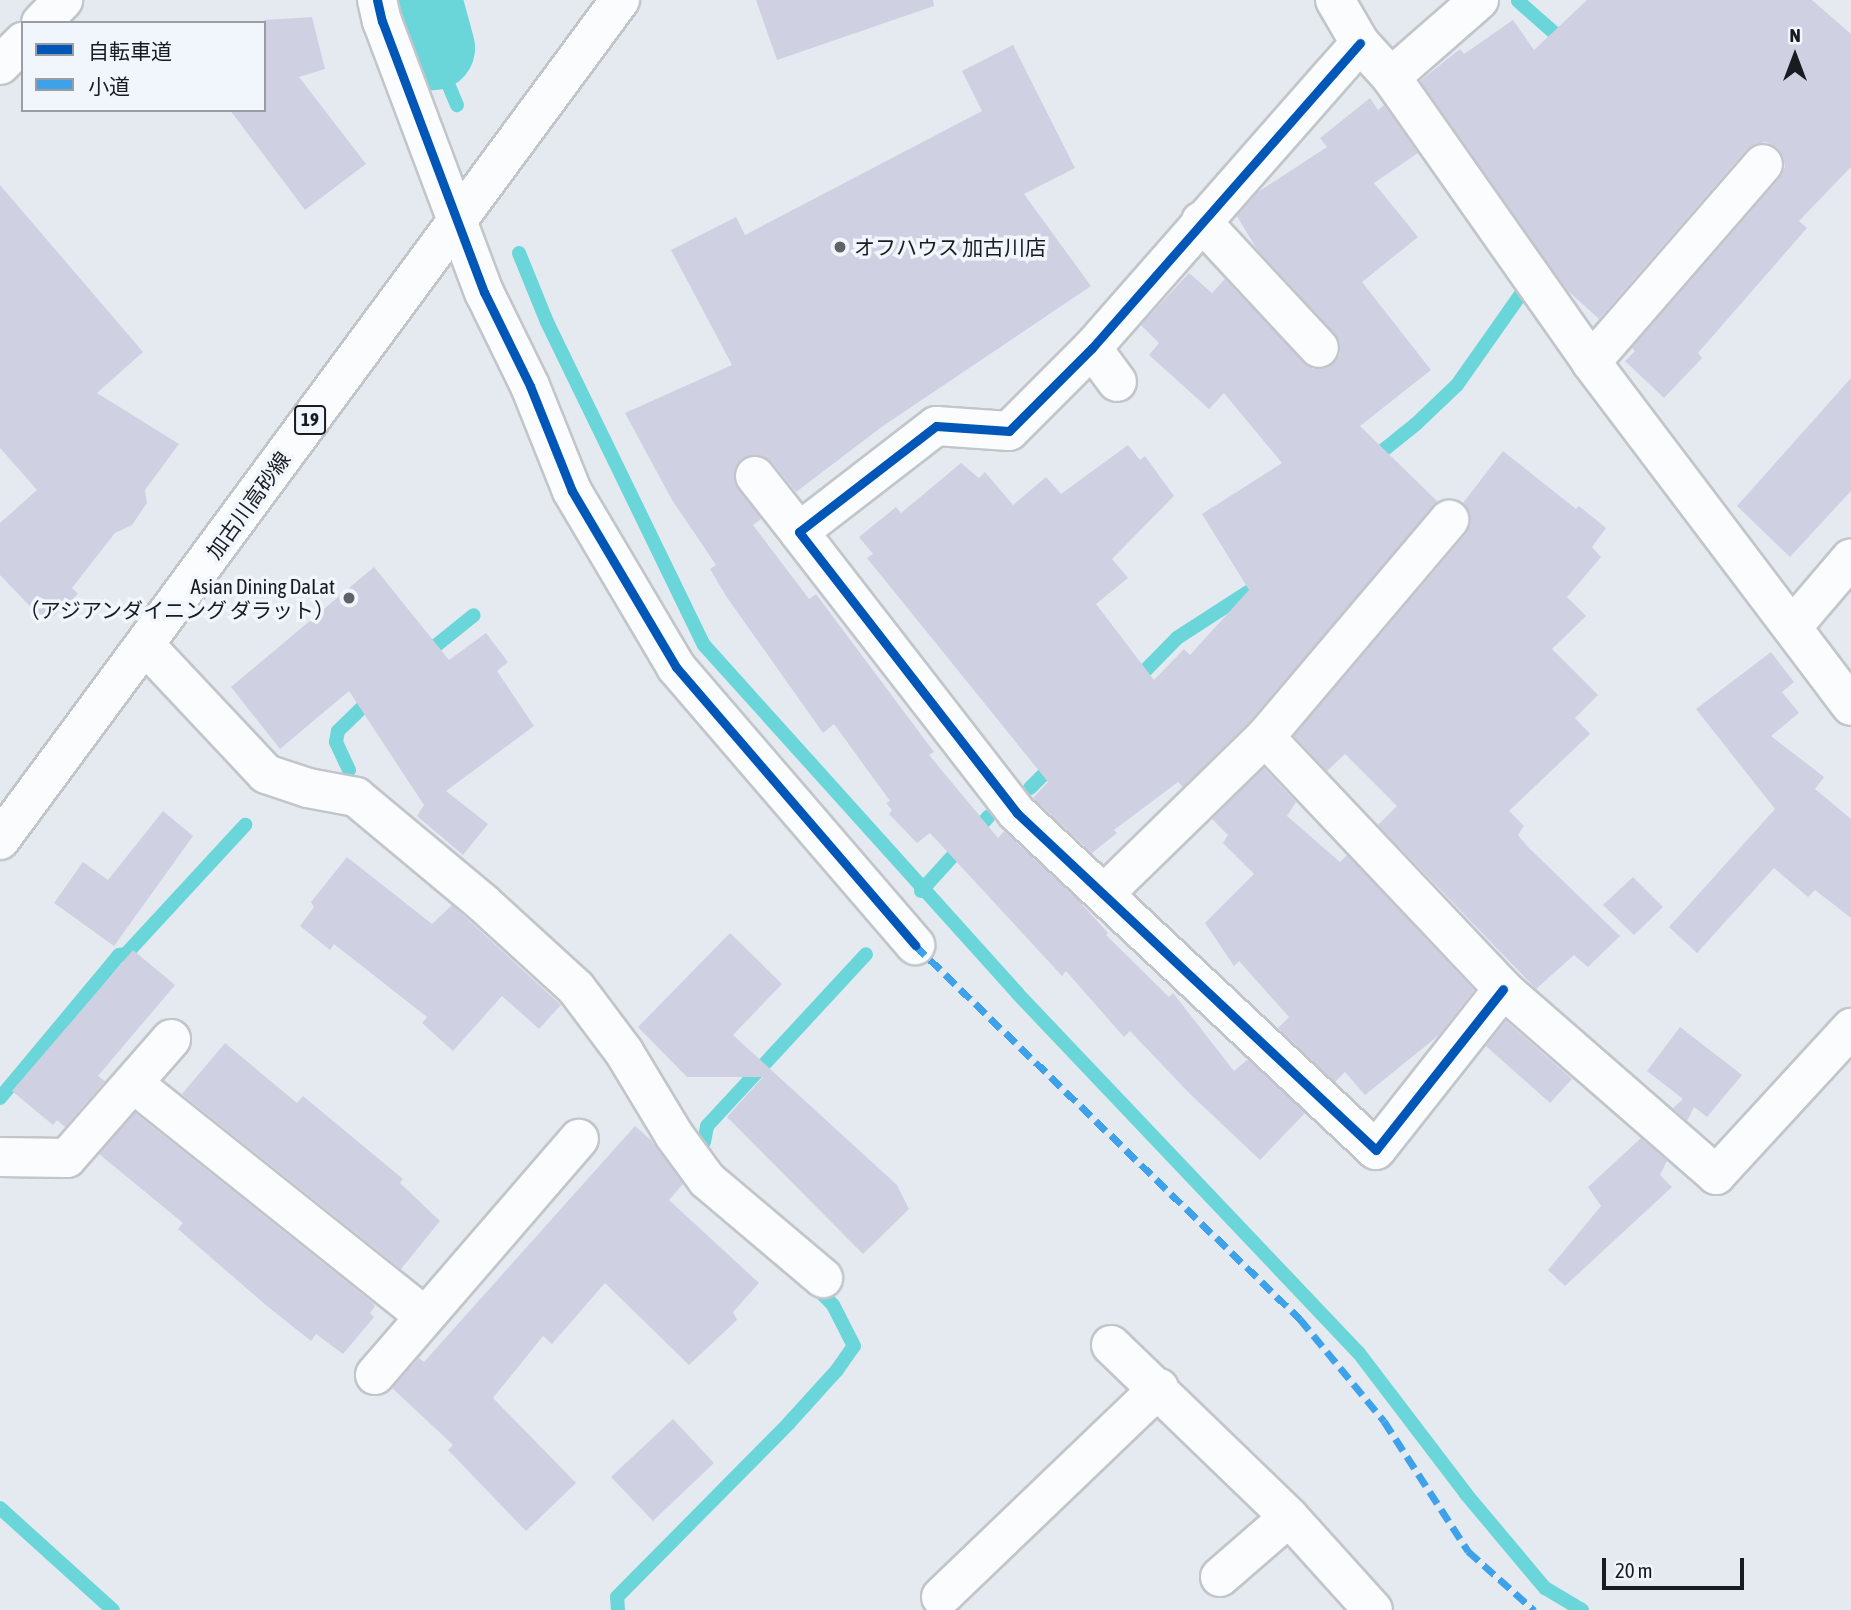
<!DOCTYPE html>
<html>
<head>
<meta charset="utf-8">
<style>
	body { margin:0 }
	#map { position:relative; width:1851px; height:1610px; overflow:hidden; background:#e4eaf0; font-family:"Asap Condensed","Noto Sans JP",sans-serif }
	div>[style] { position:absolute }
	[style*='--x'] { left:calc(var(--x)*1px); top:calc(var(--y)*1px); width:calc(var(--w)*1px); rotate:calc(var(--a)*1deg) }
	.stream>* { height:14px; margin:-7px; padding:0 7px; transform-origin:7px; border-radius:7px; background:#6ad6da }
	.river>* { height:84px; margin:-42px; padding:0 42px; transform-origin:42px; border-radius:42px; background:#6ad6da }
	.building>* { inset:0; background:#cfd1e3 }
	.roads { filter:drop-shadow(2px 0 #c2c6cb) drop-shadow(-2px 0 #c2c6cb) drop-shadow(0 2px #c2c6cb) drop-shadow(0 -2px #c2c6cb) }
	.minor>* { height:38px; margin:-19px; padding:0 19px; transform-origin:19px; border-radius:19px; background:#fbfcfd }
	.major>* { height:38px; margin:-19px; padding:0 19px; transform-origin:19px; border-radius:19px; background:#fbfcfd }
	.quiet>* { height:7px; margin-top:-3.5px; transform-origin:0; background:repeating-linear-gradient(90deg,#3da2ea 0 14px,transparent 0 21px) }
	.cycleway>* { height:9px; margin:-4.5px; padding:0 4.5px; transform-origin:4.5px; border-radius:4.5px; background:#0057b8 }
	.dots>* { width:19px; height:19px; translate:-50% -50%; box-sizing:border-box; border:4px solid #f1f6fd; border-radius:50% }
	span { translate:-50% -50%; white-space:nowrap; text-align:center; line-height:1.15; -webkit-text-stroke:7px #f1f6fd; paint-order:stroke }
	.shield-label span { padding:2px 5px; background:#f1f6fd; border:2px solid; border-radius:5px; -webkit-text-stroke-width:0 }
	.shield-label { font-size:19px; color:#181b1f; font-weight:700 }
	.poi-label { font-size:21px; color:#181b1f }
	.left { translate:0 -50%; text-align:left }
	.right { translate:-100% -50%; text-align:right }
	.street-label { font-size:21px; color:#181b1f }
	.legend { position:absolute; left:21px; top:21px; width:245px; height:91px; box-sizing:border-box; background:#f1f6fd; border:2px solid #9a9ea4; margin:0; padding:9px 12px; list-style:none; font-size:21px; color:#181b1f }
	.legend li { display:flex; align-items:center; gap:14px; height:35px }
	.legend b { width:35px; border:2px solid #9a9ea4 }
	.north { position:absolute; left:1760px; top:21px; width:70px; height:70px; -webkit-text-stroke:5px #f1f6fd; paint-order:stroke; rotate:0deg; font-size:19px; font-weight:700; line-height:28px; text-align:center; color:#181b1f }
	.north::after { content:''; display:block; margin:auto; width:24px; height:32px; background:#181b1f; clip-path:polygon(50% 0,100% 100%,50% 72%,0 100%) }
	.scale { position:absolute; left:1602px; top:1558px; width:142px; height:32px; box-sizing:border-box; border:4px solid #181b1f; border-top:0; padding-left:9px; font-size:21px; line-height:24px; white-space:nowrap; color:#181b1f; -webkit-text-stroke:5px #f1f6fd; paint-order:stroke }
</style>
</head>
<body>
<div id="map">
	<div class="stream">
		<i style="--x:1518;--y:1;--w:65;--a:41.3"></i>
		<i style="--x:433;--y:48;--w:62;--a:67.2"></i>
		<i style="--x:519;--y:253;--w:74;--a:67.9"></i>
		<i style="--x:547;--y:322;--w:359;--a:64.1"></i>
		<i style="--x:704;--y:645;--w:469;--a:48"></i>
		<i style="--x:1018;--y:994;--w:494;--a:46.5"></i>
		<i style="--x:1358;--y:1352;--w:178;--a:52.7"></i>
		<i style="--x:1466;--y:1494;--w:123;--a:50"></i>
		<i style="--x:1545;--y:1588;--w:43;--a:30.7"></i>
		<i style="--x:1370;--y:461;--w:59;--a:-38.8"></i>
		<i style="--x:1416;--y:424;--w:57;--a:-43.6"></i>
		<i style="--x:1457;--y:385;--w:111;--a:-54.9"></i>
		<i style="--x:423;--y:656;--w:65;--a:-38.8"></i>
		<i style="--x:1133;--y:683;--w:63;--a:-45.6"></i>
		<i style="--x:1177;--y:638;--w:101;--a:-32.9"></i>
		<i style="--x:349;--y:770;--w:31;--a:-115"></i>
		<i style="--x:336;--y:742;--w:11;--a:-80"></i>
		<i style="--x:338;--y:731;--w:52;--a:-44.2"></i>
		<i style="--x:1030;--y:788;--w:35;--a:-45"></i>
		<i style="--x:921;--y:891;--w:101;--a:-47.8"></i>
		<i style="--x:0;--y:1098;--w:186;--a:-50.2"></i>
		<i style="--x:119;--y:955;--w:7;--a:-8"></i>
		<i style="--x:126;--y:954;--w:176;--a:-47.3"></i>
		<i style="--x:704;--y:1142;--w:16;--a:-79"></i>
		<i style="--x:707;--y:1126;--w:234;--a:-47.2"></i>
		<i style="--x:0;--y:1508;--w:152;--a:42.1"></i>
		<i style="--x:618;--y:1610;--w:13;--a:-94"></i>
		<i style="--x:617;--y:1597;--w:245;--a:-45.3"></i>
		<i style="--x:789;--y:1423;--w:72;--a:-47.8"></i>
		<i style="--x:837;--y:1370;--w:29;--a:-55"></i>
		<i style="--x:854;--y:1346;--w:46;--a:-117.1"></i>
		<i style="--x:833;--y:1305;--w:28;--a:-134"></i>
	</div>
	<div class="river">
		<i style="--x:420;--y:0;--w:50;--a:74.8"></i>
	</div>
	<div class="building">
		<i style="clip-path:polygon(756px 0,933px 0,934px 6px,777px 60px)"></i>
		<i style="clip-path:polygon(1587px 0,1812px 0,1851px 34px,1851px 167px,1799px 221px,1807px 228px,1698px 353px,1702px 358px,1664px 398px,1625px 361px,1635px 351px,1632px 348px,1780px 178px,1785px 167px,1783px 156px,1778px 148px,1766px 142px,1755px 144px,1746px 150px,1599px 319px,1566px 289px,1420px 81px,1460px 49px,1464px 54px,1513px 20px,1534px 50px)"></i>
		<i style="clip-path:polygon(312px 17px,325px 69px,299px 77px,366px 164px,305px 210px,230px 110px,264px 110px,264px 20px)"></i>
		<i style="clip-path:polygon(1013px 45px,1075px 168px,1024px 194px,1091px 286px,883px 426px,796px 492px,772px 462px,762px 456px,751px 455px,741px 459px,735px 469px,734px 480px,761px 519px,753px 525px,809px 599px,816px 594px,934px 752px,929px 755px,998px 838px,1004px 831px,1080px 902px,1108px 933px,1106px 935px,1169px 997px,1173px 993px,1234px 1071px,1248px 1059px,1305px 1113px,1260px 1160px,1189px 1093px,1130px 1031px,1124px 1037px,1066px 971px,1062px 976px,930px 833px,917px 843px,889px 814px,892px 810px,886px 803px,890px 801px,834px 724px,823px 733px,726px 596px,710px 569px,716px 565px,672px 500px,625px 413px,732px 365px,671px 250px,736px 217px,745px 235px,982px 111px,962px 71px)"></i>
		<i style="clip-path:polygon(1370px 98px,1378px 110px,1384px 105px,1418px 153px,1374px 183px,1418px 237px,1362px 282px,1431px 370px,1360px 426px,1438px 502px,1249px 722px,1183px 787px,1178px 782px,1114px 830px,1117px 833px,1092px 853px,1033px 798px,1048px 782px,867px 558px,873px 554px,859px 537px,896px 507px,901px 513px,961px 463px,979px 478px,985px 472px,1013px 505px,1046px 477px,1061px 494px,1128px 445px,1140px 460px,1145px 456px,1174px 496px,1112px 559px,1128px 578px,1096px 604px,1154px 680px,1184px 649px,1190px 655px,1249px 590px,1202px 514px,1282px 463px,1224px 393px,1209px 409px,1149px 355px,1159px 343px,1141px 325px,1189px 273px,1212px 293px,1225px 279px,1304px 363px,1313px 369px,1323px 369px,1334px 363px,1340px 354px,1340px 344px,1335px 334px,1256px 248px,1237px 216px,1258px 192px,1327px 147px,1320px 138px)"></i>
		<i style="clip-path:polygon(0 185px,143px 352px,97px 393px,179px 444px,145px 490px,147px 503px,132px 525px,115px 533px,72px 588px,78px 594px,46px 623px,0 575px,0 523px,37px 490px,0 448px)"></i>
		<i style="clip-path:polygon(1851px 378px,1851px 491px,1790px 557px,1737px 506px)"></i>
		<i style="clip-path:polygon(1503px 451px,1576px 509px,1579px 506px,1606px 528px,1592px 547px,1601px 557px,1567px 597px,1586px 616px,1552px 649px,1598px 695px,1575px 718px,1590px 734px,1509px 811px,1524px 826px,1518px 835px,1527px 846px,1620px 936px,1588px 967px,1574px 955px,1536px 989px,1378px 825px,1397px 806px,1345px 754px,1327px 771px,1294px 736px,1466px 534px,1470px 525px,1470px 513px,1463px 503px)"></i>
		<i style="clip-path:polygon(374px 567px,449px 660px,486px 633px,508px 662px,497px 671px,534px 726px,446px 791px,488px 824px,463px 855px,417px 816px,424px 805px,349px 691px,280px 749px,231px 687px)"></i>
		<i style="clip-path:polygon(1771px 652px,1794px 682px,1782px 692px,1799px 713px,1771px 736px,1824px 777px,1815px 789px,1851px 819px,1851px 918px,1815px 890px,1808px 897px,1774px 868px,1697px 953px,1669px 927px,1775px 809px,1696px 709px)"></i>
		<i style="clip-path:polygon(1264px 768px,1296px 802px,1287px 816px,1340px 862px,1347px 855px,1474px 990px,1439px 1035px,1365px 1095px,1345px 1072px,1335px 1082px,1278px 1028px,1289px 1017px,1239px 961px,1234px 966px,1205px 923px,1254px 874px,1223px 843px,1228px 835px,1212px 819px)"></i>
		<i style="clip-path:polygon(163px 811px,193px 836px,114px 946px,54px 903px,83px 862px,108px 880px)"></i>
		<i style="clip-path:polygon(347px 857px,432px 924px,452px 905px,561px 1005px,539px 1029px,502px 996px,453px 1051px,422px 1023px,427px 1017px,334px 944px,330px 950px,300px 926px,314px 907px,311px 902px)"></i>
		<i style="clip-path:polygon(1633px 877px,1663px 907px,1634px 935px,1603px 905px)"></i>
		<i style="clip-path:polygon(730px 933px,782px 984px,733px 1035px,897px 1185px,909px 1209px,863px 1254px,727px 1117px,763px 1077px,687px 1077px,638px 1027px)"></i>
		<i style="clip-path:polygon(133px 950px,175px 985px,98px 1076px,105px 1081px,65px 1127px,57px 1120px,53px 1125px,12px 1091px)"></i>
		<i style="clip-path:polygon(1506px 1021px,1572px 1079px,1550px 1103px,1486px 1046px)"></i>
		<i style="clip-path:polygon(1680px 1027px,1742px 1075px,1707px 1117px,1694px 1107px,1687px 1121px,1673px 1108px,1683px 1099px,1647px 1071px)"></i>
		<i style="clip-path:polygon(225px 1043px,297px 1103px,303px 1096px,403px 1179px,400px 1183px,440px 1221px,401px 1269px,182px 1094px)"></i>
		<i style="clip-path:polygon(135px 1113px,373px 1303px,375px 1306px,370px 1313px,374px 1317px,343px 1354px,316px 1334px,311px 1341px,267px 1306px,178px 1229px,183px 1223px,99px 1154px)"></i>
		<i style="clip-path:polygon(635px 1126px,651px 1140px,683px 1184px,669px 1200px,759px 1283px,733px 1312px,737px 1320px,689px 1365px,605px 1283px,552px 1344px,543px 1336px,493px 1398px,576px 1483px,526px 1531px,448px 1450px,453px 1445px,392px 1388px,419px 1358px,424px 1362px)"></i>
		<i style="clip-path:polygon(1641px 1138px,1667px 1161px,1660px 1175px,1672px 1187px,1565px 1286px,1548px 1270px,1601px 1206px,1588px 1187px)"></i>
		<i style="clip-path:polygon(673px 1419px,714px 1463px,653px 1521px,611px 1477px)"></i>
	</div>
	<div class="roads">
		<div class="minor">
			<i style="--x:377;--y:0;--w:22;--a:77"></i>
			<i style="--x:382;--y:21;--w:290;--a:69.4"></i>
			<i style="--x:484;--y:292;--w:105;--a:63.9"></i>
			<i style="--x:530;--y:386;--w:113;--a:68.2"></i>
			<i style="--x:572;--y:491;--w:204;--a:59.4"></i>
			<i style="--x:676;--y:667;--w:367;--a:49.3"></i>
			<i style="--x:1335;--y:0;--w:50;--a:59.8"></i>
			<i style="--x:1360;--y:43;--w:46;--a:47.6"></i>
			<i style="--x:1391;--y:77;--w:348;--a:54.9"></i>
			<i style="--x:1591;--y:362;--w:431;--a:52.9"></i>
			<i style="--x:41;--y:23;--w:32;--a:-46"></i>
			<i style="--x:1360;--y:43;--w:406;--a:131.3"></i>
			<i style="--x:1092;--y:348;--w:117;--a:135"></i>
			<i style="--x:1009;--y:431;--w:73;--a:-176.1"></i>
			<i style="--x:936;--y:426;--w:173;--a:142.3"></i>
			<i style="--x:799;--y:532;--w:356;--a:52.2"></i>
			<i style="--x:1017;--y:813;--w:492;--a:43.2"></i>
			<i style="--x:1376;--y:1150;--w:205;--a:-51.7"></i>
			<i style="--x:0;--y:65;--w:33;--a:-45"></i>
			<i style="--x:1391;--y:77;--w:117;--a:-41.2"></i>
			<i style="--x:1201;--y:221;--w:173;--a:47.1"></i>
			<i style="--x:1092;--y:348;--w:42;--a:53.7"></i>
			<i style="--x:1591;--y:362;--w:262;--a:-49"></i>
			<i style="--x:755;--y:476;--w:71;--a:51.8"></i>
			<i style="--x:1793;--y:626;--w:89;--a:-49.5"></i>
			<i style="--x:145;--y:645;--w:177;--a:46.8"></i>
			<i style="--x:266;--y:774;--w:44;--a:18.4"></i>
			<i style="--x:308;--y:788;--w:49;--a:10.6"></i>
			<i style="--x:356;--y:797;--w:165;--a:39.8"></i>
			<i style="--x:483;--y:903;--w:126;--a:42.4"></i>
			<i style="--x:576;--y:988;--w:80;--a:53.1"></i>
			<i style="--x:624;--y:1052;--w:97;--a:58.9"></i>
			<i style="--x:674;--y:1135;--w:56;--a:53.7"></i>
			<i style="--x:707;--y:1180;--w:152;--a:40.2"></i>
			<i style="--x:1265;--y:737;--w:347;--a:46.6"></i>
			<i style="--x:1503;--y:989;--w:283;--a:41.1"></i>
			<i style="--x:1716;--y:1175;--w:200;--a:-47.4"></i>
			<i style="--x:1104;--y:894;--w:225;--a:-44.3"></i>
			<i style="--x:1265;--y:737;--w:285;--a:-49.7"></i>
			<i style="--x:134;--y:1084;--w:372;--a:38.6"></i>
			<i style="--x:0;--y:1157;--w:67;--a:0.9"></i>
			<i style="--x:67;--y:1158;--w:158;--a:-48.8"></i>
			<i style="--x:1111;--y:1345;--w:248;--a:44"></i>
			<i style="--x:1289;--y:1517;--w:125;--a:47.9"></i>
			<i style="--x:375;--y:1375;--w:312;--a:-49.2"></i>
			<i style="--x:1220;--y:1577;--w:91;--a:-41"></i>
			<i style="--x:941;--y:1597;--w:302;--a:-43.8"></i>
		</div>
		<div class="major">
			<i style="--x:0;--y:840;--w:1044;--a:-53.57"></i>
		</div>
	</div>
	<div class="quiet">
		<i style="--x:915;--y:945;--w:537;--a:44.17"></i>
		<i style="--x:1300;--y:1319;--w:132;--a:50.5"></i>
		<i style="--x:1384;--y:1421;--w:155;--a:57.1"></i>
		<i style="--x:1468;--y:1551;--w:89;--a:41.8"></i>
	</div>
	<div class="cycleway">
		<i style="--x:377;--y:0;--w:22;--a:77"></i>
		<i style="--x:382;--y:21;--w:290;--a:69.4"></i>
		<i style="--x:484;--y:292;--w:105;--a:63.9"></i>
		<i style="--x:530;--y:386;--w:113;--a:68.2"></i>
		<i style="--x:572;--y:491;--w:204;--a:59.4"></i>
		<i style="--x:676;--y:667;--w:367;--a:49.3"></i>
		<i style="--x:1360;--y:43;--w:406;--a:131.3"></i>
		<i style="--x:1092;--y:348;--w:117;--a:135"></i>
		<i style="--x:1009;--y:431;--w:73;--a:-176.1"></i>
		<i style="--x:936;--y:426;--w:173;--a:142.3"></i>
		<i style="--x:799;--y:532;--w:356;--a:52.2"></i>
		<i style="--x:1017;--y:813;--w:492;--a:43.2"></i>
		<i style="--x:1376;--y:1150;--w:205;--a:-51.7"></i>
	</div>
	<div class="dots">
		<i style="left:840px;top:247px;background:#5f6368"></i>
		<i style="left:349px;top:598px;background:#5f6368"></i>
	</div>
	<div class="shield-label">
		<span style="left:310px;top:420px">19</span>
	</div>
	<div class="poi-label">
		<span class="left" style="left:854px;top:247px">オフハウス 加古川店</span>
		<span class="right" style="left:335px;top:598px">Asian Dining DaLat<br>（アジアンダイニング ダラット）</span>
	</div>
	<div class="street-label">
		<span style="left:248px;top:505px;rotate:-54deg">加古川高砂線</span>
	</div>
	<ul class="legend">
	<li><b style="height:9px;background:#0057b8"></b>自転車道</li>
	<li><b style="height:9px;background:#3da2ea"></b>小道</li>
	</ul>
	<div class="north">N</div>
	<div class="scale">20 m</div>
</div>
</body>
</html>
